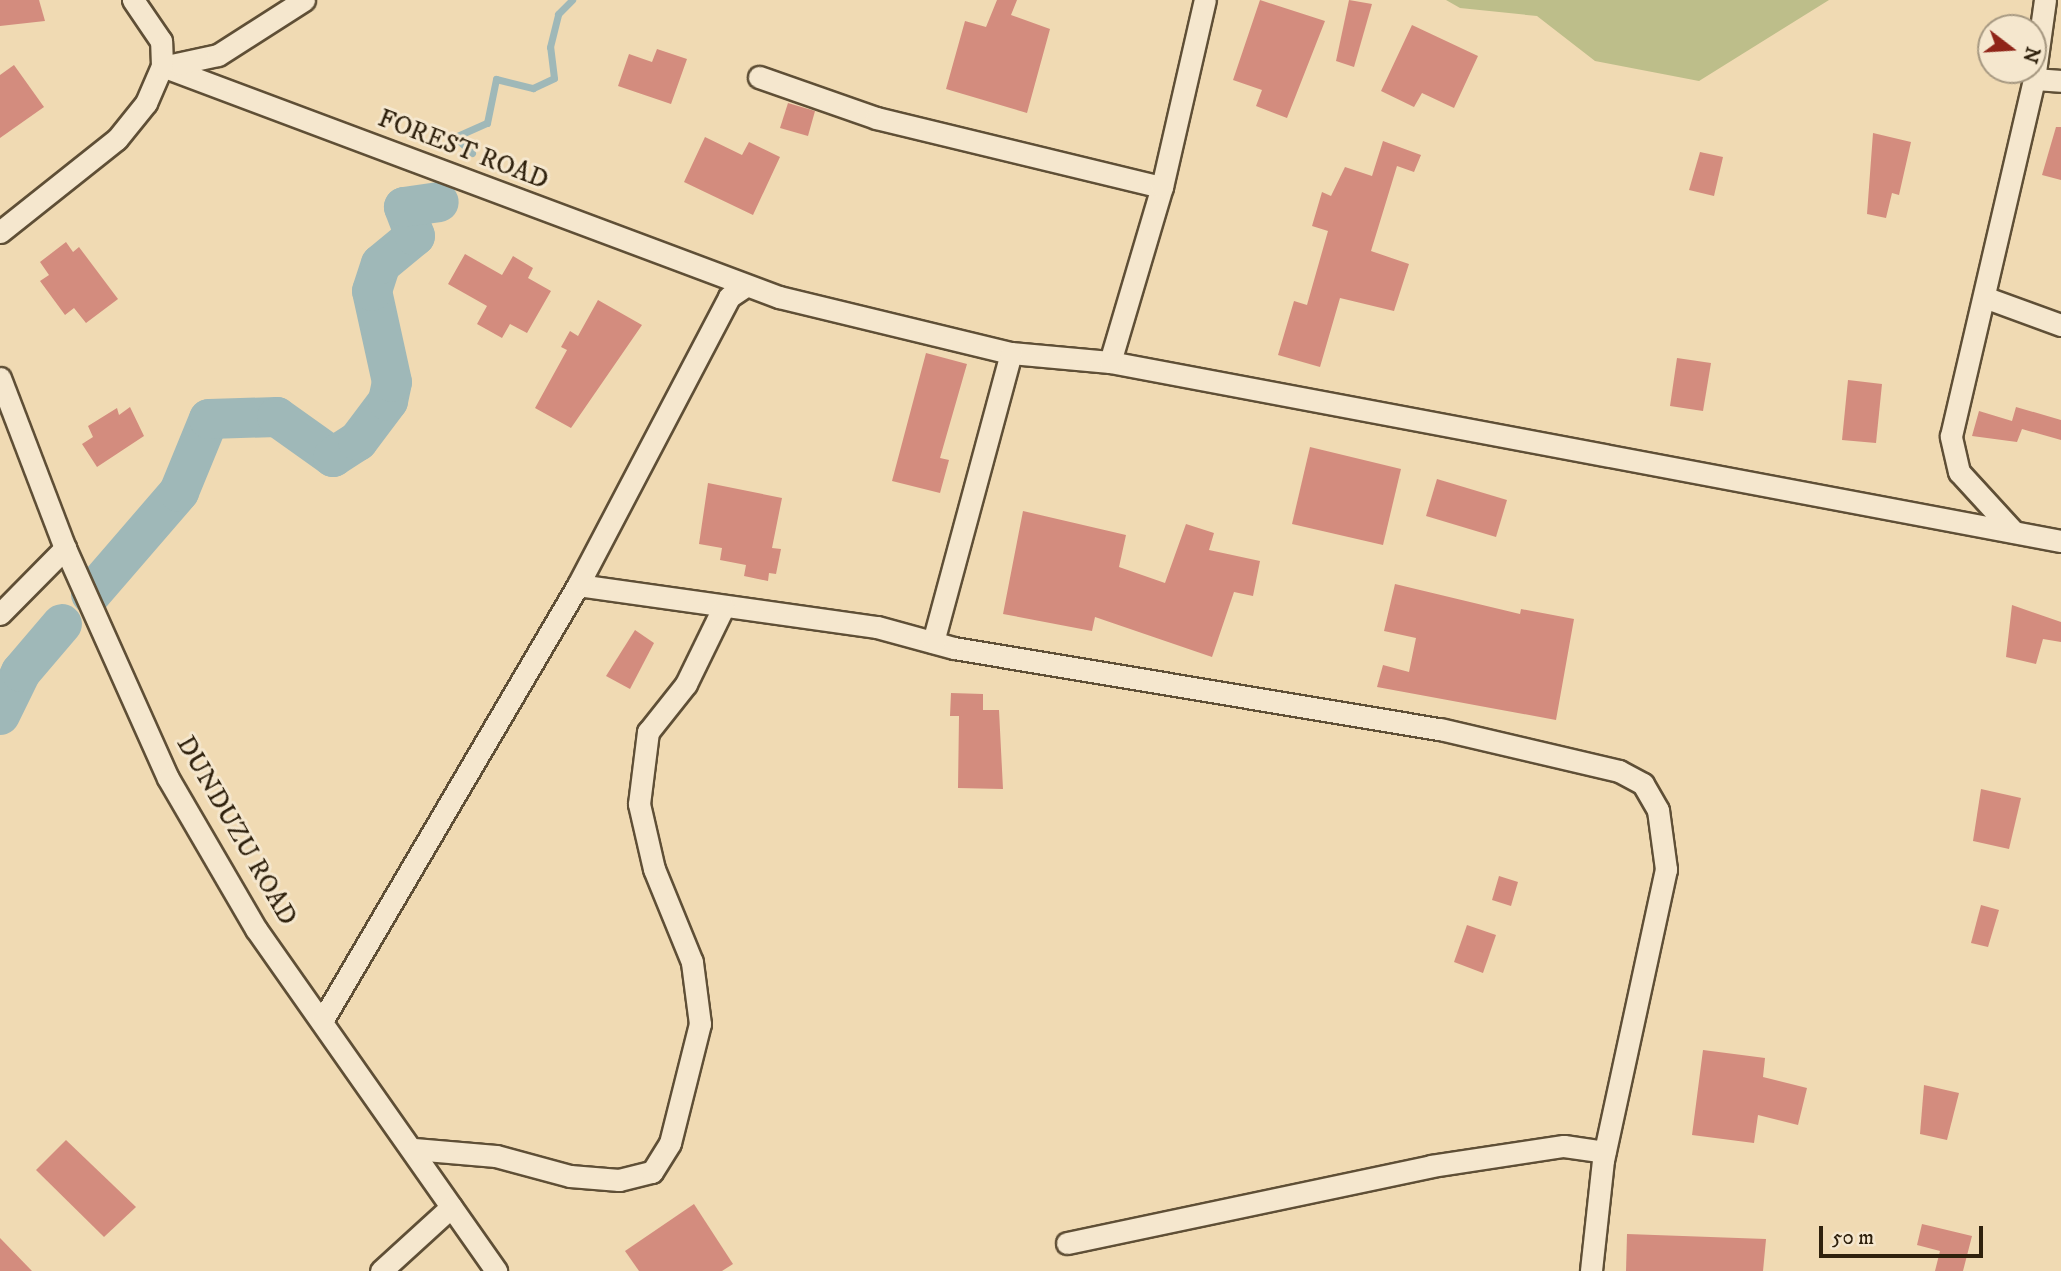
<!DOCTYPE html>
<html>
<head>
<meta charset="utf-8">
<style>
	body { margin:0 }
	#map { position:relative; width:2061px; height:1271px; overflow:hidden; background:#f0dab3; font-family:"IM FELL DW Pica",serif }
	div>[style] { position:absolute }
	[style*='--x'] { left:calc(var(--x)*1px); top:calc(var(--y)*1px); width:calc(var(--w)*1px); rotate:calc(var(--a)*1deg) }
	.green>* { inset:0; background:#bdbe8a }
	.stream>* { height:7px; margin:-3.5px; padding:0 3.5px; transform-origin:3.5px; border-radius:3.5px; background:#9fb8b8 }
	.river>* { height:40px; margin:-20px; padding:0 20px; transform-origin:20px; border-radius:20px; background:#9fb8b8 }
	.building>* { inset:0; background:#d38c7e }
	.roads { filter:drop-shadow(2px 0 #5f4f36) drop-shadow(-2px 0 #5f4f36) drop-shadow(0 2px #5f4f36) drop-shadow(0 -2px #5f4f36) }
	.minor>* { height:21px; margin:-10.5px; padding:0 10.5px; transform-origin:10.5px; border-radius:10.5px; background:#f5e7ce }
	span { translate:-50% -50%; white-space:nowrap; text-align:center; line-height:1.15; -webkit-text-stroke:6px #f5e7ce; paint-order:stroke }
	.street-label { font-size:26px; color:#2f210d }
	.north { position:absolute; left:1977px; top:14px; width:70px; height:70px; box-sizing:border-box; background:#f5e7ce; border:2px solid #a69881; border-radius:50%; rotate:107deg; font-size:19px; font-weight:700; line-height:28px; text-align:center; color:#2f210d }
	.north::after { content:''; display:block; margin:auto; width:24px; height:32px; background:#8f2418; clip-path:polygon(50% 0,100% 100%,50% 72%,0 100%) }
	.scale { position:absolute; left:1819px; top:1226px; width:164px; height:32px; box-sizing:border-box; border:4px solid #2f210d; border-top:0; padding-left:9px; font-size:21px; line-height:24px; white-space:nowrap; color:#2f210d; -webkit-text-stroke:5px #f5e7ce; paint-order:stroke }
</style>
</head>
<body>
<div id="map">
	<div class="green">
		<i style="clip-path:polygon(1446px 0,1829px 0,1699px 81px,1595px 61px,1537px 16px,1460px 8px)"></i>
	</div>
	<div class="stream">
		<i style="--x:472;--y:153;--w:23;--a:-137"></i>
		<i style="--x:455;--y:137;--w:35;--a:-24"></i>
		<i style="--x:487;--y:123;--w:45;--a:-78.4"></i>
		<i style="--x:496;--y:79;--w:38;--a:14"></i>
		<i style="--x:533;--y:88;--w:23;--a:-25"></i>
		<i style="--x:554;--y:78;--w:31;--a:-97"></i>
		<i style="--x:550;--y:47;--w:34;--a:-76"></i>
		<i style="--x:558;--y:14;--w:20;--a:-45"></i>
	</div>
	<div class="river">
		<i style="--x:91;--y:594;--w:135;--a:-49.2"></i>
		<i style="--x:179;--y:492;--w:79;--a:-67.7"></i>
		<i style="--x:209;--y:419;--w:68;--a:-1.7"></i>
		<i style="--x:277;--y:417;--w:69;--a:35.5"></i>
		<i style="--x:333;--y:457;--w:30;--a:-33"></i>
		<i style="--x:358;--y:441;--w:50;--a:-53.1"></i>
		<i style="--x:388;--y:401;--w:19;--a:-78"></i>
		<i style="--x:392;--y:382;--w:93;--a:-102.4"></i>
		<i style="--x:372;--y:291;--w:28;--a:-72"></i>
		<i style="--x:381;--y:264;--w:44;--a:-39.5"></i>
		<i style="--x:415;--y:236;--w:31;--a:-111"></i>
		<i style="--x:404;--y:207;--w:35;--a:-8"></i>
		<i style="--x:0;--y:715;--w:48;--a:-64"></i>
		<i style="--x:21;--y:672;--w:63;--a:-49.5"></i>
	</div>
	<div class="building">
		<i style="clip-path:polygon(0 0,39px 0,45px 21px,0 26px)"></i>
		<i style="clip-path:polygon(997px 0,1017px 0,1011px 15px,1050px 29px,1027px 113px,946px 89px,965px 21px,986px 27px)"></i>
		<i style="clip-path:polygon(1260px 0,1325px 21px,1287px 118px,1256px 106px,1262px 90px,1233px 80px)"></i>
		<i style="clip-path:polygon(1349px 0,1372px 4px,1354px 67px,1336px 61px)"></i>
		<i style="clip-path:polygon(1412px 25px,1478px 56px,1454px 108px,1422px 93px,1414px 107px,1381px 91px)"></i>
		<i style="clip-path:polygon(657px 49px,687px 59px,671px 104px,618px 86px,629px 54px,652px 62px)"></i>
		<i style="clip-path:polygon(14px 65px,44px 107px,0 138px,0 75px)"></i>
		<i style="clip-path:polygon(788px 103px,815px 111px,808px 136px,780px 128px)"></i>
		<i style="clip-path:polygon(2056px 127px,2061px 127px,2061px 180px,2042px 175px)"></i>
		<i style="clip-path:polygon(1873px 133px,1911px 142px,1899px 195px,1892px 193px,1886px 218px,1867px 214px)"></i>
		<i style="clip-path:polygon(705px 137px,742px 155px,749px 142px,780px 157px,753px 215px,684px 182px)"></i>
		<i style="clip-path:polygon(1383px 141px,1421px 155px,1414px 172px,1397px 166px,1371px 251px,1409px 264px,1394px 311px,1340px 298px,1320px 367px,1278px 355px,1294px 301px,1307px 305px,1328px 231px,1312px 226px,1322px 192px,1331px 196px,1345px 167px,1372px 176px)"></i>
		<i style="clip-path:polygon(1700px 152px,1723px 157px,1714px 196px,1689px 190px)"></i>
		<i style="clip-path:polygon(66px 242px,73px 252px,79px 247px,118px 299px,86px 323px,74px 308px,65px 315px,40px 281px,49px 275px,40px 262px)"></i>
		<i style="clip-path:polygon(465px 254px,502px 275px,513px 256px,533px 268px,528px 278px,551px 291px,527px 333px,510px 324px,502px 338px,477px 324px,487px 306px,448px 284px)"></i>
		<i style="clip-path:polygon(598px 300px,642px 325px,571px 428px,535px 408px,567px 350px,561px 347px,570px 331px,578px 336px)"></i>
		<i style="clip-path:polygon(926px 353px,967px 364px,940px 458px,949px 460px,940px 493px,892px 481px)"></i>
		<i style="clip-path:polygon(1677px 358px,1711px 363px,1703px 411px,1670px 406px)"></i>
		<i style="clip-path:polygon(1848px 380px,1882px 384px,1876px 443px,1842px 440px)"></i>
		<i style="clip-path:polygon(130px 407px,144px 436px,97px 467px,82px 444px,93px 437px,88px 426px,117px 408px,119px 415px)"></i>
		<i style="clip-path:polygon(2016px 407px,2061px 420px,2061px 440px,2022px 429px,2017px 442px,1972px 436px,1979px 411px,2012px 421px)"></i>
		<i style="clip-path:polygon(1310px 447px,1401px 469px,1383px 545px,1292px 524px)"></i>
		<i style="clip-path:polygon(1437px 479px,1507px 500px,1496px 537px,1426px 516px)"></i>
		<i style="clip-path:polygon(708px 483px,782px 498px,772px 548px,781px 549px,776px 574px,769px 573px,768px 581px,744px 576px,746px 565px,720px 560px,722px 548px,699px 544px)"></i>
		<i style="clip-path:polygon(1023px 511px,1126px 535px,1119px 567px,1165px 583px,1186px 524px,1214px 533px,1209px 550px,1260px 561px,1253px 596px,1234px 592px,1212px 657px,1095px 617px,1092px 631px,1003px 614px)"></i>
		<i style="clip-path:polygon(1395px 584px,1520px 614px,1521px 609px,1574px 619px,1556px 720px,1377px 687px,1383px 665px,1409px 672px,1416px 638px,1384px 631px)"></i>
		<i style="clip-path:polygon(2012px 605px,2061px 622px,2061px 642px,2043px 639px,2036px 664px,2006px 657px)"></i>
		<i style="clip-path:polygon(635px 630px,654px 643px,630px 689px,606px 676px)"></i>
		<i style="clip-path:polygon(951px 693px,983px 694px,983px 710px,999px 710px,1003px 789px,958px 788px,959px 716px,950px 716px)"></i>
		<i style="clip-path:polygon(1981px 789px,2021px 798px,2009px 849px,1973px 841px)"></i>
		<i style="clip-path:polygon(1499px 876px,1518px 882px,1511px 906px,1492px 900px)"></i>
		<i style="clip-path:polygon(1981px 905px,1999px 910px,1988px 947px,1971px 943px)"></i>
		<i style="clip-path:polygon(1467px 925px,1496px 935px,1483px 973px,1454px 962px)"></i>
		<i style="clip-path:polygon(1703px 1050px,1765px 1058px,1763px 1077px,1807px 1088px,1798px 1125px,1758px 1115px,1754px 1143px,1692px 1135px)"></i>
		<i style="clip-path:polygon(1924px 1085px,1959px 1093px,1947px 1140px,1920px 1134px)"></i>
		<i style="clip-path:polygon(66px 1140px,136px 1207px,104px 1237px,36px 1170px)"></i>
		<i style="clip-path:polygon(694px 1204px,733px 1264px,722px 1271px,639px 1271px,625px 1251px)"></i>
		<i style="clip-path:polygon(1922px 1224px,1972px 1236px,1963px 1271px,1935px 1271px,1940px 1251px,1917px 1245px)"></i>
		<i style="clip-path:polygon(1627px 1234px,1766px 1239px,1763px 1271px,1626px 1271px)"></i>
		<i style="clip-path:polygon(0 1238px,32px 1271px,0 1271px)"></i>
	</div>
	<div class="roads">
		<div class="minor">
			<i style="--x:162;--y:66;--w:659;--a:20.53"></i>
			<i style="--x:779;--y:297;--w:239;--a:13.6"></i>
			<i style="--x:1011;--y:353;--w:99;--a:5.2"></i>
			<i style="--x:1110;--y:362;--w:968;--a:10.66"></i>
			<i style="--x:167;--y:66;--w:52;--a:-12.2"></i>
			<i style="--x:218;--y:55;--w:102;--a:-32.6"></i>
			<i style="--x:759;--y:77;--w:124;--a:19.3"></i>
			<i style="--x:876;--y:118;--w:294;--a:13.6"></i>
			<i style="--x:2034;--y:79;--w:27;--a:4"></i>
			<i style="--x:0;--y:232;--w:149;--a:-38.5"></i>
			<i style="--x:117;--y:139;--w:46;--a:-51.1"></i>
			<i style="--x:146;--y:103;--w:40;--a:-66.6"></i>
			<i style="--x:162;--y:66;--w:25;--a:-92"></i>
			<i style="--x:161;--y:41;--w:50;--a:-124.3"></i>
			<i style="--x:1984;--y:297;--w:82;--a:20"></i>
			<i style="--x:1110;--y:362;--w:183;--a:-73.5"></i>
			<i style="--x:1162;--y:187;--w:192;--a:-77.1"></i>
			<i style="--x:0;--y:378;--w:182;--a:69.1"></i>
			<i style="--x:65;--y:548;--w:252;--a:65.9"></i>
			<i style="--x:168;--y:778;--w:175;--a:59.8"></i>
			<i style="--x:256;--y:929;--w:418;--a:54.9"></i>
			<i style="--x:2014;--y:532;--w:81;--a:-132.5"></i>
			<i style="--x:1959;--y:472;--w:37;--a:-103"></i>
			<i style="--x:1951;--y:436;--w:367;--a:-76.9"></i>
			<i style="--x:2034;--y:79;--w:80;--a:-82.1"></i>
			<i style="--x:578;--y:585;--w:302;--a:8"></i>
			<i style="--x:877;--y:627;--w:80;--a:15.3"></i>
			<i style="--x:954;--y:648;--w:493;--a:9.5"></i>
			<i style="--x:1440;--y:729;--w:184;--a:13.2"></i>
			<i style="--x:1619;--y:771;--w:27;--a:28"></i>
			<i style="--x:1643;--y:784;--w:30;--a:60"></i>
			<i style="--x:1658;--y:810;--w:60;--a:82.3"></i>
			<i style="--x:1666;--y:869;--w:298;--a:102.2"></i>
			<i style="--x:1603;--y:1160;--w:112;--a:96.2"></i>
			<i style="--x:0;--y:614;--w:93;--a:-45.4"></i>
			<i style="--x:933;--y:642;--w:299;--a:-74.9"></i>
			<i style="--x:322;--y:1021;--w:506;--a:-59.58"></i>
			<i style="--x:578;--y:585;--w:325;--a:-62.3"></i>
			<i style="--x:729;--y:297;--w:18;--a:-34"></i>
			<i style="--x:414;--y:1149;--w:82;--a:4.9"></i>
			<i style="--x:496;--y:1156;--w:77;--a:15.1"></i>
			<i style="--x:570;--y:1176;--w:49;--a:4.7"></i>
			<i style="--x:619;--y:1180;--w:34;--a:-14"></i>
			<i style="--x:652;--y:1172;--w:34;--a:-58"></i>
			<i style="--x:670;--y:1143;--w:123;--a:-75.9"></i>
			<i style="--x:700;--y:1024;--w:63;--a:-97.4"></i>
			<i style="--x:692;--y:962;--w:100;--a:-112.2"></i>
			<i style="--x:654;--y:869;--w:67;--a:-103"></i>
			<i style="--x:639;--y:804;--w:73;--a:-82.9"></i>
			<i style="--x:648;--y:732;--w:61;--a:-51.6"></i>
			<i style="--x:686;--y:684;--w:85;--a:-64"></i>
			<i style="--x:1067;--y:1243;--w:372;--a:-11.9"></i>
			<i style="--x:1431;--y:1166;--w:134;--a:-8.6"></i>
			<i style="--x:1564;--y:1146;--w:41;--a:8.3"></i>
			<i style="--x:381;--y:1271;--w:95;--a:-42.4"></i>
		</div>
	</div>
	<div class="street-label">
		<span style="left:463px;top:150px;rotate:21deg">FOREST ROAD</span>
		<span style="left:236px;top:831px;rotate:60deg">DUNDUZU ROAD</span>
	</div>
	<div class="north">N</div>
	<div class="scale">50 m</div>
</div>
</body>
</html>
